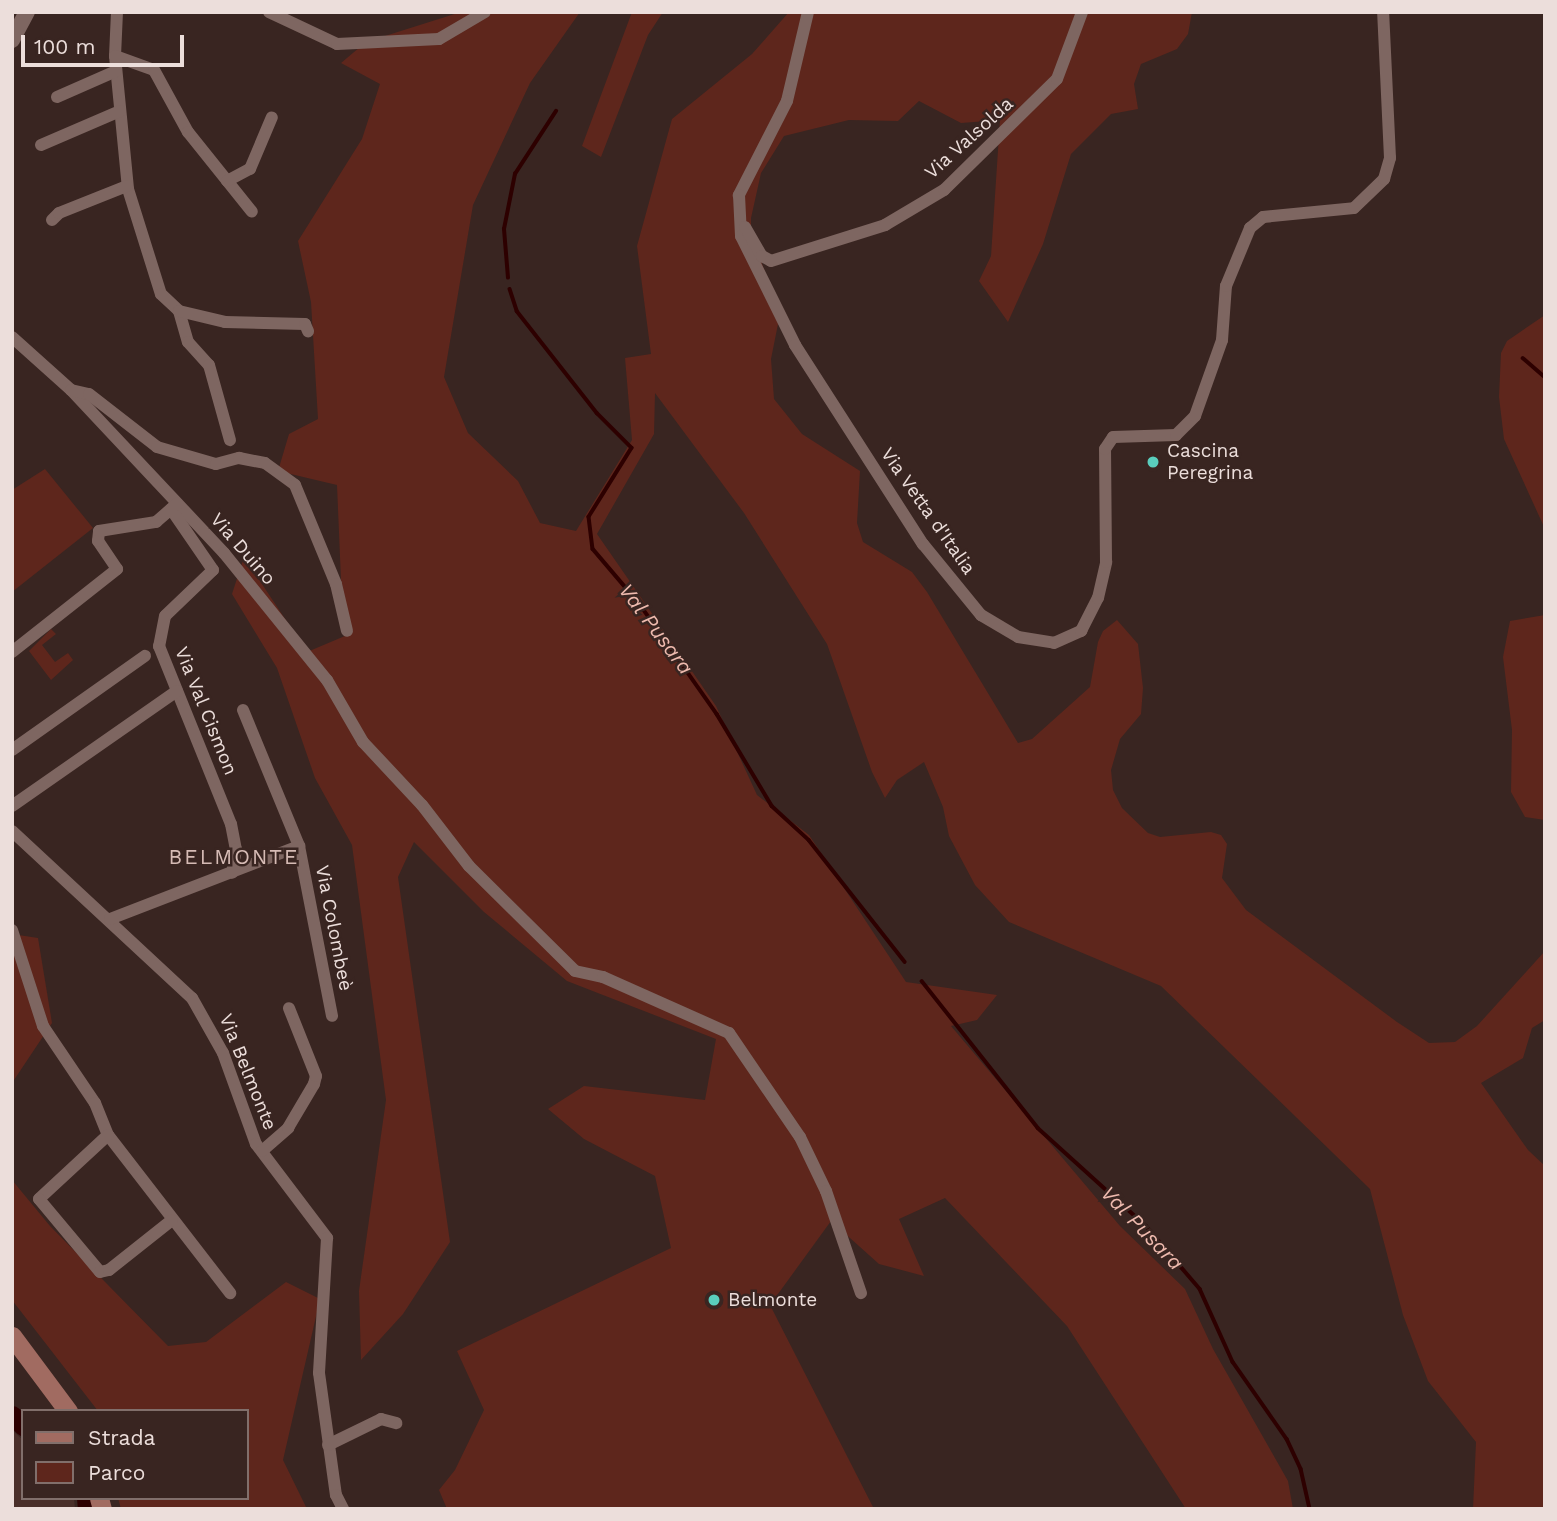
<!DOCTYPE html>
<html>
<head>
<meta charset="utf-8">
<style>
	body { margin:0 }
	#map { position:relative; width:1557px; height:1521px; overflow:hidden; background:#392521; font-family:"Work Sans",sans-serif }
	div>[style] { position:absolute }
	[style*='--x'] { left:calc(var(--x)*1px); top:calc(var(--y)*1px); width:calc(var(--w)*1px); rotate:calc(var(--a)*1deg) }
	.built>* { inset:0; background:#4a2f2a }
	.green>* { inset:0; background:#5e261c }
	.stream>* { height:3.5px; margin:-1.75px; padding:0 1.75px; transform-origin:1.75px; border-radius:1.75px; background:#2d0000 }
	.river>* { height:19px; margin:-9.5px; padding:0 9.5px; transform-origin:9.5px; border-radius:9.5px; background:#2d0000 }
	.minor>* { height:12px; margin:-6px; padding:0 6px; transform-origin:6px; border-radius:6px; background:#7e6661 }
	.tertiary>* { height:16px; margin:-8px; padding:0 8px; transform-origin:8px; border-radius:8px; background:#7e6661 }
	.primary>* { height:19px; margin:-9.5px; padding:0 9.5px; transform-origin:9.5px; border-radius:9.5px; background:#a16b61 }
	.dots>* { width:19px; height:19px; translate:-50% -50%; box-sizing:border-box; border:4px solid #392521; border-radius:50% }
	span { translate:-50% -50%; white-space:nowrap; text-align:center; line-height:1.15; -webkit-text-stroke:5px #392521; paint-order:stroke }
	.street-label { font-size:19px; color:#ecdedb }
	.poi-label { font-size:19px; color:#ecdedb }
	.left { translate:0 -50%; text-align:left }
	.water-label { font-size:21px; color:#eebaae; font-style:italic }
	.neighbourhood-label { font-size:21px; color:#d6bbb5; letter-spacing:2px }
	.frame { position:absolute; inset:0; border:14px solid #ecdedb; pointer-events:none }
	.legend { position:absolute; left:21px; top:1409px; width:228px; height:91px; box-sizing:border-box; background:#392521; border:2px solid #816f6b; margin:0; padding:9px 12px; list-style:none; font-size:21px; color:#ecdedb }
	.legend li { display:flex; align-items:center; gap:14px; height:35px }
	.legend b { width:35px; border:2px solid #816f6b }
	.scale { position:absolute; left:21px; top:35px; width:163px; height:32px; box-sizing:border-box; border:4px solid #ecdedb; border-top:0; padding-left:9px; font-size:21px; line-height:24px; white-space:nowrap; color:#ecdedb; -webkit-text-stroke:5px #392521; paint-order:stroke }
</style>
</head>
<body>
<div id="map">
	<div class="built">
		<i style="clip-path:polygon(12px 1430px,23px 1440px,23px 1498px,74px 1498px,75px 1509px,12px 1509px)"></i>
	</div>
	<div class="green">
		<i style="clip-path:polygon(461px 12px,580px 12px,530px 83px,473px 205px,444px 377px,468px 433px,518px 481px,540px 523px,576px 531px,632px 440px,625px 358px,651px 354px,637px 246px,672px 119px,752px 54px,789px 12px,1192px 12px,1188px 34px,1177px 49px,1141px 64px,1134px 84px,1138px 109px,1111px 114px,1071px 154px,1043px 244px,1008px 322px,979px 281px,991px 256px,1000px 120px,961px 123px,919px 101px,898px 121px,849px 120px,784px 136px,761px 173px,751px 218px,751px 233px,780px 314px,771px 359px,774px 399px,802px 434px,860px 471px,857px 523px,863px 542px,912px 572px,927px 592px,1018px 743px,1032px 739px,1090px 687px,1098px 642px,1103px 631px,1117px 620px,1138px 644px,1143px 688px,1141px 714px,1120px 739px,1111px 770px,1113px 790px,1122px 808px,1148px 833px,1160px 837px,1211px 832px,1221px 835px,1227px 844px,1222px 878px,1246px 910px,1397px 1022px,1429px 1043px,1455px 1042px,1477px 1026px,1545px 951px,1545px 1020px,1532px 1028px,1523px 1058px,1481px 1083px,1528px 1150px,1545px 1166px,1545px 1509px,1473px 1509px,1476px 1442px,1428px 1381px,1403px 1315px,1370px 1189px,1161px 986px,1009px 922px,975px 885px,949px 836px,943px 807px,924px 762px,897px 780px,885px 798px,872px 772px,827px 644px,744px 513px,655px 393px,654px 434px,597px 534px,716px 706px,757px 795px,809px 835px,906px 982px,997px 995px,977px 1020px,951px 1026px,1120px 1226px,1185px 1289px,1213px 1349px,1288px 1481px,1293px 1509px,1186px 1509px,1067px 1326px,945px 1198px,899px 1219px,924px 1276px,879px 1264px,831px 1221px,770px 1305px,874px 1509px,447px 1509px,439px 1490px,455px 1470px,484px 1410px,457px 1351px,671px 1248px,655px 1176px,584px 1139px,548px 1109px,584px 1086px,705px 1100px,716px 1039px,567px 981px,484px 912px,414px 842px,398px 877px,450px 1242px,403px 1314px,361px 1360px,359px 1291px,386px 1100px,352px 845px,315px 778px,277px 668px,232px 594px,244px 557px,307px 652px,352px 633px,341px 580px,337px 485px,278px 471px,289px 434px,318px 419px,311px 302px,298px 241px,362px 139px,380px 84px,341px 63px,366px 42px)"></i>
		<i style="clip-path:polygon(632px 12px,663px 12px,648px 35px,601px 157px,582px 146px)"></i>
		<i style="clip-path:polygon(1545px 315px,1545px 529px,1504px 439px,1499px 397px,1501px 353px,1507px 341px)"></i>
		<i style="clip-path:polygon(45px 469px,93px 528px,12px 592px,12px 490px)"></i>
		<i style="clip-path:polygon(1545px 615px,1545px 820px,1525px 817px,1511px 792px,1512px 730px,1503px 657px,1510px 621px)"></i>
		<i style="clip-path:polygon(51px 629px,56px 634px,42px 645px,55px 662px,68px 653px,73px 660px,51px 680px,29px 651px)"></i>
		<i style="clip-path:polygon(12px 934px,38px 938px,52px 1023px,12px 1083px)"></i>
		<i style="clip-path:polygon(12px 1180px,50px 1226px,168px 1346px,206px 1342px,286px 1282px,320px 1299px,283px 1460px,307px 1509px,121px 1509px,118px 1498px,247px 1498px,247px 1411px,98px 1411px,12px 1300px)"></i>
	</div>
	<div class="stream">
		<i style="--x:508;--y:278;--w:49;--a:-94.7"></i>
		<i style="--x:504;--y:229;--w:56;--a:-78.7"></i>
		<i style="--x:515;--y:174;--w:75;--a:-56.9"></i>
		<i style="--x:510;--y:289;--w:23;--a:72"></i>
		<i style="--x:517;--y:311;--w:130;--a:51.9"></i>
		<i style="--x:597;--y:413;--w:49;--a:45"></i>
		<i style="--x:632;--y:448;--w:81;--a:121.9"></i>
		<i style="--x:589;--y:517;--w:32;--a:83"></i>
		<i style="--x:593;--y:549;--w:71;--a:49.6"></i>
		<i style="--x:639;--y:603;--w:136;--a:54.9"></i>
		<i style="--x:717;--y:714;--w:107;--a:59.1"></i>
		<i style="--x:772;--y:806;--w:50;--a:42.6"></i>
		<i style="--x:809;--y:840;--w:155;--a:51.8"></i>
		<i style="--x:1523;--y:358;--w:29;--a:41"></i>
		<i style="--x:922;--y:981;--w:187;--a:51.7"></i>
		<i style="--x:1038;--y:1128;--w:146;--a:42.2"></i>
		<i style="--x:1146;--y:1226;--w:83;--a:49.4"></i>
		<i style="--x:1200;--y:1289;--w:80;--a:65.7"></i>
		<i style="--x:1233;--y:1362;--w:94;--a:55"></i>
		<i style="--x:1287;--y:1439;--w:33;--a:65"></i>
		<i style="--x:1301;--y:1469;--w:41;--a:77.3"></i>
	</div>
	<div class="river">
		<i style="--x:12;--y:1415;--w:16;--a:45"></i>
		<i style="--x:86;--y:1498;--w:11;--a:85"></i>
	</div>
	<div class="minor">
		<i style="--x:117;--y:12;--w:44;--a:92.6"></i>
		<i style="--x:115;--y:56;--w:134;--a:84.4"></i>
		<i style="--x:128;--y:189;--w:110;--a:72.6"></i>
		<i style="--x:161;--y:294;--w:25;--a:43"></i>
		<i style="--x:179;--y:311;--w:32;--a:74"></i>
		<i style="--x:188;--y:342;--w:31;--a:48"></i>
		<i style="--x:209;--y:365;--w:78;--a:74.4"></i>
		<i style="--x:269;--y:12;--w:75;--a:25.2"></i>
		<i style="--x:337;--y:44;--w:102;--a:-2.8"></i>
		<i style="--x:439;--y:39;--w:53;--a:-30.4"></i>
		<i style="--x:808;--y:12;--w:91;--a:103.3"></i>
		<i style="--x:787;--y:101;--w:106;--a:117.1"></i>
		<i style="--x:739;--y:195;--w:41;--a:87.2"></i>
		<i style="--x:741;--y:236;--w:122;--a:63.6"></i>
		<i style="--x:795;--y:345;--w:237;--a:57.3"></i>
		<i style="--x:923;--y:544;--w:92;--a:50.8"></i>
		<i style="--x:981;--y:615;--w:43;--a:30.7"></i>
		<i style="--x:1018;--y:637;--w:36;--a:9"></i>
		<i style="--x:1054;--y:643;--w:30;--a:-24"></i>
		<i style="--x:1081;--y:631;--w:37;--a:-63"></i>
		<i style="--x:1098;--y:598;--w:37;--a:-77"></i>
		<i style="--x:1106;--y:562;--w:113;--a:-90.5"></i>
		<i style="--x:1105;--y:449;--w:14;--a:-56"></i>
		<i style="--x:1113;--y:437;--w:63;--a:-1.8"></i>
		<i style="--x:1176;--y:435;--w:27;--a:-45"></i>
		<i style="--x:1195;--y:416;--w:81;--a:-70.4"></i>
		<i style="--x:1222;--y:340;--w:54;--a:-85.8"></i>
		<i style="--x:1226;--y:286;--w:63;--a:-67.5"></i>
		<i style="--x:1250;--y:228;--w:17;--a:-40"></i>
		<i style="--x:1263;--y:217;--w:91;--a:-5.6"></i>
		<i style="--x:1354;--y:208;--w:42;--a:-44"></i>
		<i style="--x:1384;--y:179;--w:22;--a:-74"></i>
		<i style="--x:1390;--y:158;--w:146;--a:-92.7"></i>
		<i style="--x:115;--y:56;--w:41;--a:19.7"></i>
		<i style="--x:154;--y:70;--w:71;--a:61.3"></i>
		<i style="--x:188;--y:132;--w:102;--a:51.3"></i>
		<i style="--x:57;--y:97;--w:64;--a:-23.8"></i>
		<i style="--x:41;--y:145;--w:86;--a:-23.3"></i>
		<i style="--x:227;--y:181;--w:26;--a:-28"></i>
		<i style="--x:250;--y:169;--w:56;--a:-67.1"></i>
		<i style="--x:52;--y:220;--w:10;--a:-45"></i>
		<i style="--x:59;--y:213;--w:73;--a:-21.7"></i>
		<i style="--x:745;--y:227;--w:34;--a:60"></i>
		<i style="--x:762;--y:256;--w:10;--a:29"></i>
		<i style="--x:771;--y:261;--w:120;--a:-17.5"></i>
		<i style="--x:885;--y:225;--w:69;--a:-30.7"></i>
		<i style="--x:944;--y:190;--w:158;--a:-44.5"></i>
		<i style="--x:1057;--y:79;--w:72;--a:-69.5"></i>
		<i style="--x:179;--y:311;--w:47;--a:13.4"></i>
		<i style="--x:225;--y:322;--w:80;--a:1.4"></i>
		<i style="--x:305;--y:324;--w:8;--a:67"></i>
		<i style="--x:12;--y:337;--w:79;--a:41.9"></i>
		<i style="--x:71;--y:390;--w:224;--a:46.8"></i>
		<i style="--x:224;--y:553;--w:164;--a:51"></i>
		<i style="--x:327;--y:680;--w:72;--a:59.9"></i>
		<i style="--x:363;--y:742;--w:86;--a:46.9"></i>
		<i style="--x:422;--y:805;--w:77;--a:52.4"></i>
		<i style="--x:469;--y:866;--w:149;--a:44.7"></i>
		<i style="--x:575;--y:971;--w:29;--a:12"></i>
		<i style="--x:603;--y:977;--w:138;--a:24"></i>
		<i style="--x:729;--y:1033;--w:126;--a:55.7"></i>
		<i style="--x:800;--y:1137;--w:60;--a:64.3"></i>
		<i style="--x:826;--y:1191;--w:108;--a:71.1"></i>
		<i style="--x:71;--y:390;--w:18;--a:13"></i>
		<i style="--x:89;--y:394;--w:86;--a:37.9"></i>
		<i style="--x:157;--y:447;--w:61;--a:16.1"></i>
		<i style="--x:216;--y:464;--w:24;--a:-15"></i>
		<i style="--x:239;--y:458;--w:26;--a:11"></i>
		<i style="--x:265;--y:463;--w:37;--a:36"></i>
		<i style="--x:295;--y:485;--w:107;--a:67.5"></i>
		<i style="--x:336;--y:584;--w:48;--a:76.8"></i>
		<i style="--x:171;--y:509;--w:74;--a:55.5"></i>
		<i style="--x:213;--y:570;--w:66;--a:136.2"></i>
		<i style="--x:165;--y:616;--w:31;--a:101"></i>
		<i style="--x:159;--y:646;--w:192;--a:68"></i>
		<i style="--x:231;--y:824;--w:25;--a:79"></i>
		<i style="--x:236;--y:849;--w:24;--a:99"></i>
		<i style="--x:12;--y:652;--w:134;--a:-38.3"></i>
		<i style="--x:117;--y:569;--w:34;--a:-124"></i>
		<i style="--x:98;--y:541;--w:10;--a:-84"></i>
		<i style="--x:99;--y:531;--w:58;--a:-9"></i>
		<i style="--x:156;--y:522;--w:28;--a:-41"></i>
		<i style="--x:243;--y:710;--w:147;--a:67.6"></i>
		<i style="--x:299;--y:846;--w:173;--a:79"></i>
		<i style="--x:12;--y:750;--w:163;--a:-35.3"></i>
		<i style="--x:12;--y:806;--w:201;--a:-34.9"></i>
		<i style="--x:12;--y:831;--w:246;--a:42.9"></i>
		<i style="--x:192;--y:998;--w:63;--a:60.6"></i>
		<i style="--x:223;--y:1053;--w:97;--a:70.1"></i>
		<i style="--x:256;--y:1144;--w:118;--a:52.9"></i>
		<i style="--x:327;--y:1238;--w:135;--a:93.4"></i>
		<i style="--x:319;--y:1373;--w:123;--a:82.1"></i>
		<i style="--x:336;--y:1495;--w:16;--a:63"></i>
		<i style="--x:110;--y:919;--w:203;--a:-21.1"></i>
		<i style="--x:12;--y:930;--w:101;--a:72.1"></i>
		<i style="--x:43;--y:1026;--w:93;--a:56"></i>
		<i style="--x:95;--y:1103;--w:35;--a:68"></i>
		<i style="--x:108;--y:1135;--w:200;--a:52.3"></i>
		<i style="--x:108;--y:1135;--w:94;--a:137.2"></i>
		<i style="--x:39;--y:1199;--w:95;--a:50.1"></i>
		<i style="--x:100;--y:1272;--w:9;--a:-13"></i>
		<i style="--x:109;--y:1270;--w:80;--a:-38.4"></i>
		<i style="--x:262;--y:1151;--w:35;--a:-41"></i>
		<i style="--x:288;--y:1128;--w:51;--a:-59.4"></i>
		<i style="--x:314;--y:1084;--w:8;--a:-76"></i>
		<i style="--x:316;--y:1076;--w:73;--a:-111.7"></i>
		<i style="--x:328;--y:1445;--w:59;--a:-26.1"></i>
		<i style="--x:381;--y:1419;--w:16;--a:15"></i>
	</div>
	<div class="tertiary">
		<i style="--x:12;--y:40;--w:32;--a:-62"></i>
	</div>
	<div class="primary">
		<i style="--x:12;--y:1336;--w:94;--a:53.3"></i>
		<i style="--x:99;--y:1498;--w:11;--a:75"></i>
	</div>
	<div class="dots">
		<i style="left:1153px;top:462px;background:#5acebd"></i>
		<i style="left:714px;top:1300px;background:#5acebd"></i>
	</div>
	<div class="street-label">
		<span style="left:969px;top:138px;rotate:-42deg">Via Valsolda</span>
		<span style="left:928px;top:511px;rotate:55deg">Via Vetta d'Italia</span>
		<span style="left:243px;top:549px;rotate:49deg">Via Duino</span>
		<span style="left:206px;top:711px;rotate:68deg">Via Val Cismon</span>
		<span style="left:334px;top:928px;rotate:79deg">Via Colombeè</span>
		<span style="left:248px;top:1072px;rotate:68deg">Via Belmonte</span>
	</div>
	<div class="poi-label">
		<span class="left" style="left:1167px;top:462px">Cascina<br>Peregrina</span>
		<span class="left" style="left:728px;top:1300px">Belmonte</span>
	</div>
	<div class="water-label">
		<span style="left:656px;top:629px;rotate:53deg">Val Pusara</span>
		<span style="left:1142px;top:1228px;rotate:46deg">Val Pusara</span>
	</div>
	<div class="neighbourhood-label">
		<span style="left:234px;top:857px">BELMONTE</span>
	</div>
	<div class="frame"></div>
	<ul class="legend">
	<li><b style="height:9px;background:#a16b61"></b>Strada</li>
	<li><b style="height:19px;background:#5e261c"></b>Parco</li>
	</ul>
	<div class="scale">100 m</div>
</div>
</body>
</html>
